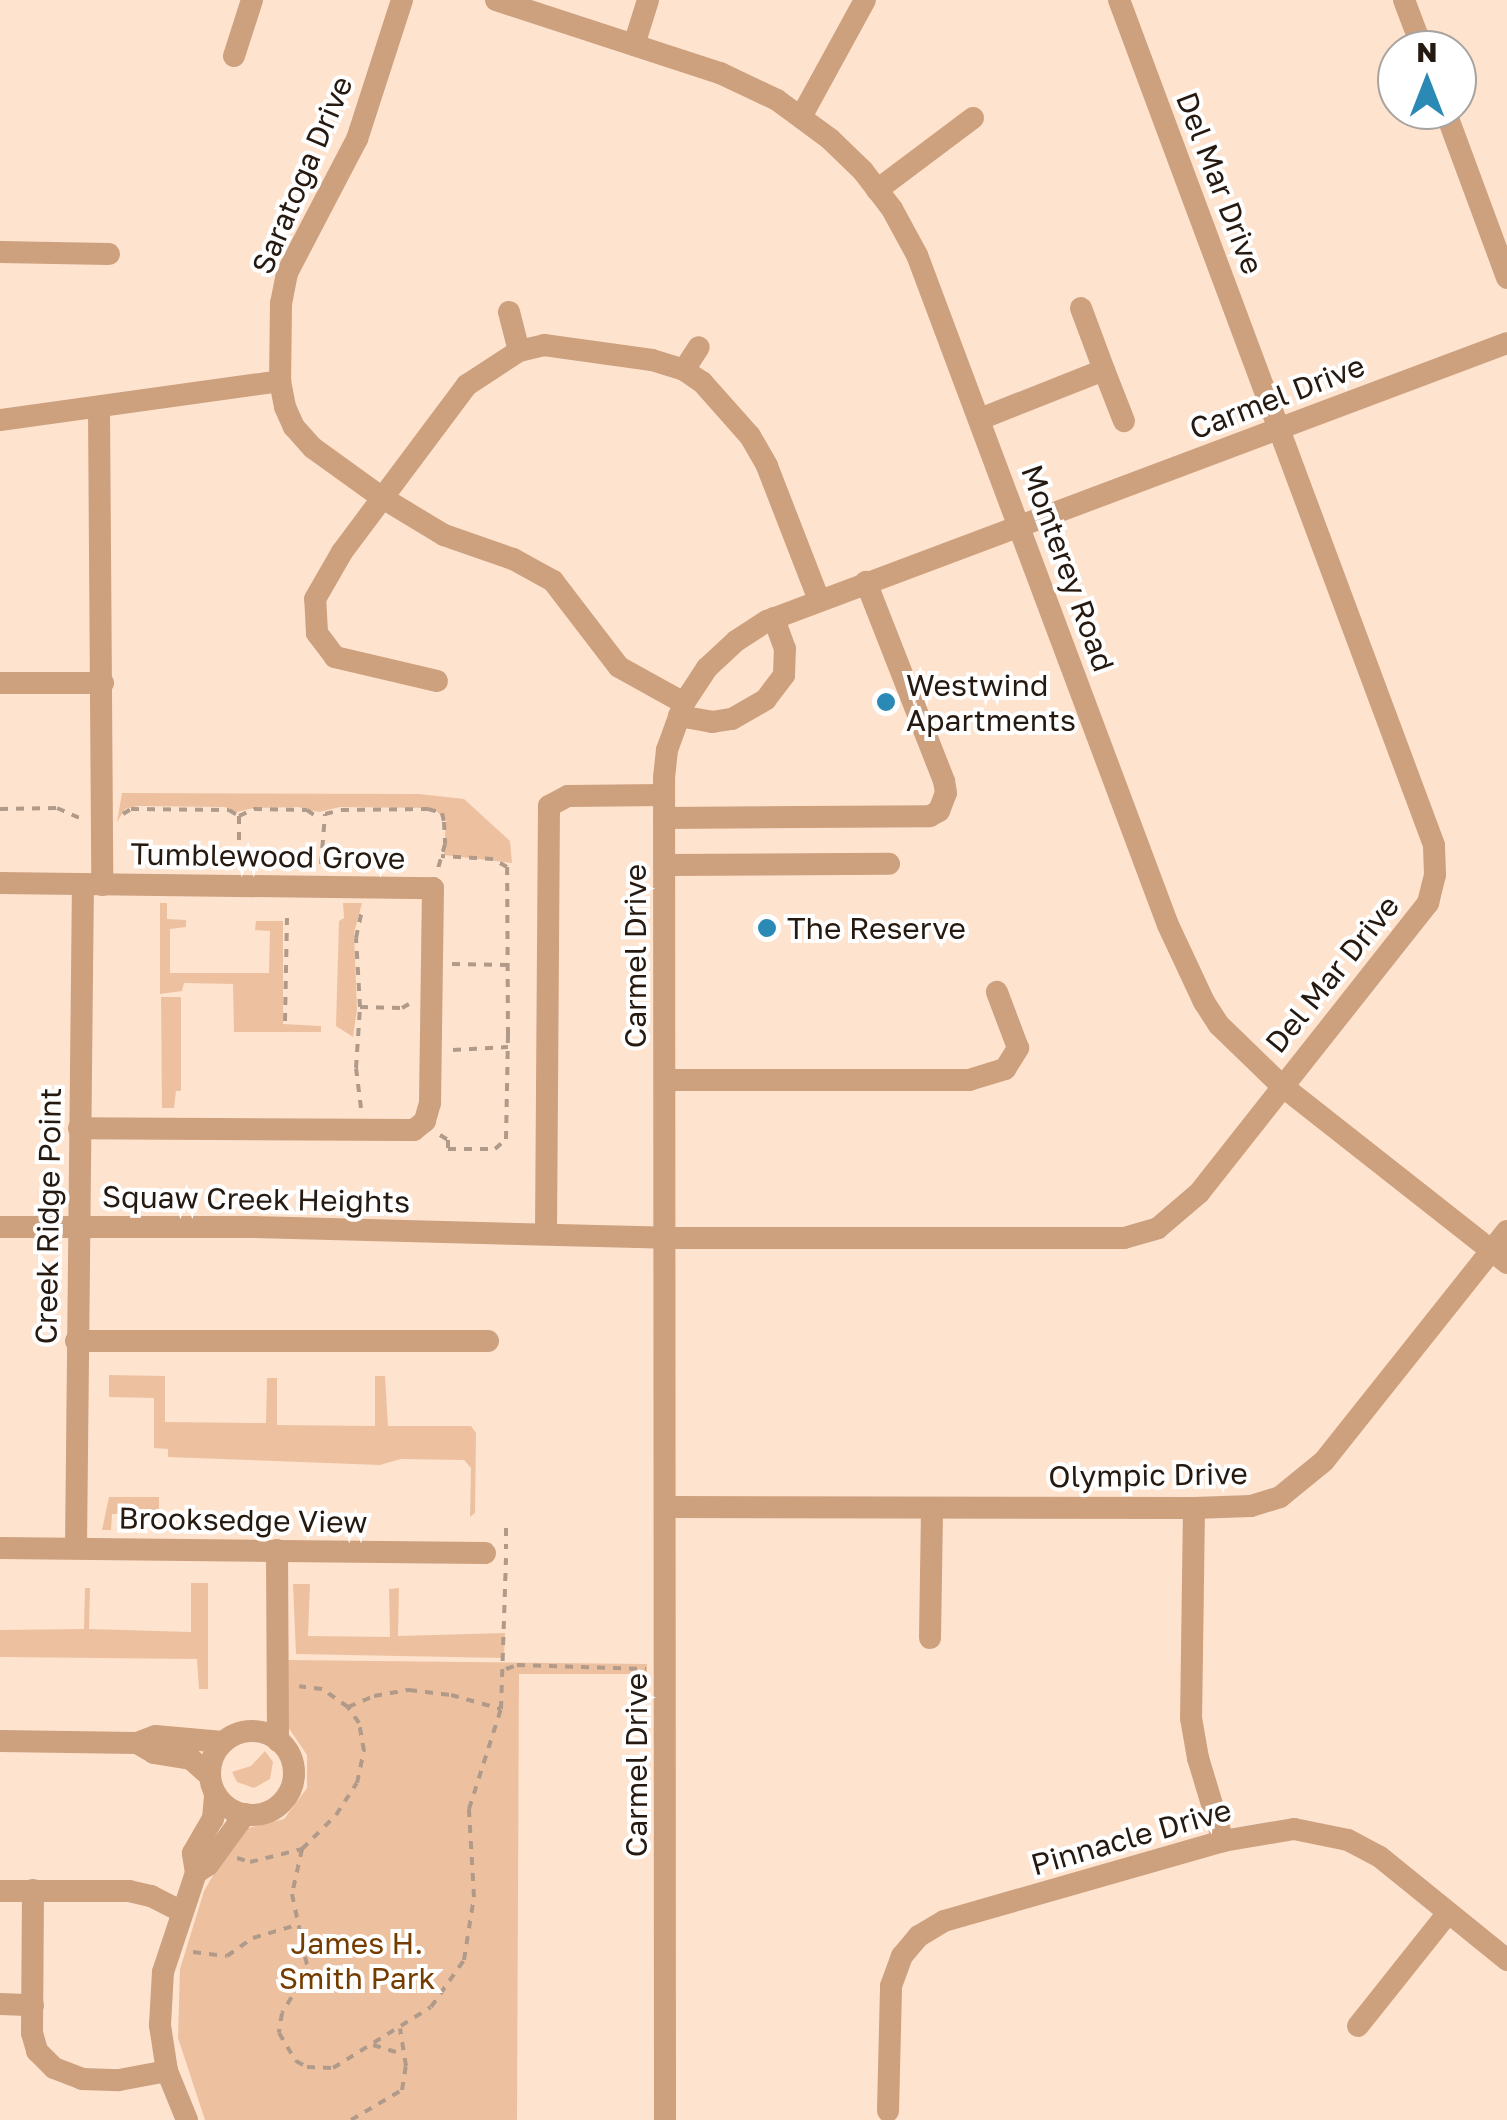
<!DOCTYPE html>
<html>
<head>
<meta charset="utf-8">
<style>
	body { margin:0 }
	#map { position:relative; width:1507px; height:2120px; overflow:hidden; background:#fee3cf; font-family:"Golos Text",sans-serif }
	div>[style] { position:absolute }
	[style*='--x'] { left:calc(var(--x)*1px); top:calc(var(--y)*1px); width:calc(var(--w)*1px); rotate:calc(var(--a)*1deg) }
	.green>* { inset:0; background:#edc1a0 }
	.path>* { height:4px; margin-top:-2px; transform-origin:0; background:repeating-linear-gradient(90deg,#b09a8a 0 8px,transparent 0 16px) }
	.minor>* { height:22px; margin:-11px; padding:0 11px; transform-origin:11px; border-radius:11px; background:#cda07e }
	.minor>.ring { margin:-11px; padding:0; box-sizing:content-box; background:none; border:22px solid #cda07e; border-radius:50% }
	.dots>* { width:28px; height:28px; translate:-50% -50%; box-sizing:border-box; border:5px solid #fff; border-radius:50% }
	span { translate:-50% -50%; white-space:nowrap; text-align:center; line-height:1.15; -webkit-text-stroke:8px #fff; paint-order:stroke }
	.street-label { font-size:30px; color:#251910 }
	.poi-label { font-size:30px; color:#251910 }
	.left { translate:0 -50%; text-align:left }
	.park-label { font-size:30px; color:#753c00 }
	.north { position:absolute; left:1377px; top:30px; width:100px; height:100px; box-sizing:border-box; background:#fff; border:2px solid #a8a39f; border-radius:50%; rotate:0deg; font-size:28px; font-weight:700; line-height:40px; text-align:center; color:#251910 }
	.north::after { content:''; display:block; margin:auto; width:35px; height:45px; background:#2b8ab5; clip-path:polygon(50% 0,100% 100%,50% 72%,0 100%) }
</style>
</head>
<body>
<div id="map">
	<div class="green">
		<i style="clip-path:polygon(122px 793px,419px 794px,464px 799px,510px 841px,512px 863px,444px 855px,446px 820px,433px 808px,340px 807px,319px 812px,298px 807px,254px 808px,237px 812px,225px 807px,138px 806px,125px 809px,117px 822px)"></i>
		<i style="clip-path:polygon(160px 903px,167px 903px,167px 919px,186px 920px,186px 927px,170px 929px,170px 973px,269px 973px,270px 931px,255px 930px,256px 921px,283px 921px,283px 1024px,321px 1026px,321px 1032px,234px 1032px,233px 984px,184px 983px,182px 991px,160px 994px)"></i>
		<i style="clip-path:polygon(343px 903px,362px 903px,354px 933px,357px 1009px,353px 1037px,336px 1026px,339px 921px,344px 918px)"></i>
		<i style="clip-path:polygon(161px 997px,181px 997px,181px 1091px,176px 1091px,174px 1108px,162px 1108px)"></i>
		<i style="clip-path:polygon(109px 1375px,165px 1376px,165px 1422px,266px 1423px,267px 1378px,277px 1378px,277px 1425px,375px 1426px,375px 1376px,385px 1376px,388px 1426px,471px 1426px,476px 1433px,475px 1513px,470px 1517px,471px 1468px,464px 1460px,401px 1459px,380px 1465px,168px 1457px,168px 1449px,154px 1448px,154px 1398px,109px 1397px)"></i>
		<i style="clip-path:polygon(109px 1497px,159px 1497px,159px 1514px,112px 1514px,111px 1530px,102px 1530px)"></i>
		<i style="clip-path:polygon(191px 1583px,208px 1583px,208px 1689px,199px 1689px,197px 1659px,0 1657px,0 1630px,84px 1629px,85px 1588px,90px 1588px,89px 1629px,191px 1632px)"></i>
		<i style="clip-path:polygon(293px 1584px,310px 1584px,308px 1636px,390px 1637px,389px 1589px,399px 1588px,398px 1636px,505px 1633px,504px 1658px,296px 1654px)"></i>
		<i style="clip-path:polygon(286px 1660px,647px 1664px,647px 1674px,519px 1674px,517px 2120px,205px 2120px,178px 2038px,180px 1969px,204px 1891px,235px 1837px,248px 1828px,284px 1819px,307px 1788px,307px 1755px,284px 1721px)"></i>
		<i style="clip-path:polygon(265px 1751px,273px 1762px,270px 1779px,254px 1788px,237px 1782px,232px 1772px,251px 1766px)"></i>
	</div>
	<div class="path">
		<i style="--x:0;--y:809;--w:57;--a:-1"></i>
		<i style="--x:57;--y:808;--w:24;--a:24"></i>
		<i style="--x:123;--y:814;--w:9;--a:-32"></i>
		<i style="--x:131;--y:809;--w:98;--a:0.6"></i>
		<i style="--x:229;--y:810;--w:12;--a:31"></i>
		<i style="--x:239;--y:816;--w:51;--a:90"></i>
		<i style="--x:239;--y:816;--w:17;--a:-25"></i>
		<i style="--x:254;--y:809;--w:53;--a:1.1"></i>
		<i style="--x:307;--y:810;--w:16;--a:35"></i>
		<i style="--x:321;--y:864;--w:50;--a:-85.4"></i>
		<i style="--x:325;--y:814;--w:16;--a:-14"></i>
		<i style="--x:341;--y:810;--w:87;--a:-0.7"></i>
		<i style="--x:428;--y:809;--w:15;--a:16"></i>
		<i style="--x:442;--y:813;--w:9;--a:77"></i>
		<i style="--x:444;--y:822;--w:22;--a:87"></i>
		<i style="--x:445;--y:844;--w:26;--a:106"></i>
		<i style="--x:452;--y:964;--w:55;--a:1"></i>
		<i style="--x:360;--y:1007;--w:42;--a:1.4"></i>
		<i style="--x:402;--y:1008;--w:8;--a:-30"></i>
		<i style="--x:285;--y:1021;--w:103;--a:-88.9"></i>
		<i style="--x:453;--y:1050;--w:55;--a:-3.1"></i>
		<i style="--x:361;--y:1108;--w:40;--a:-97.1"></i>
		<i style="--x:356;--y:1068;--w:61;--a:-86.2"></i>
		<i style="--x:360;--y:1007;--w:69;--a:-93.3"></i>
		<i style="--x:356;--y:938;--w:29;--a:-78"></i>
		<i style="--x:440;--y:1135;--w:9;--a:32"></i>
		<i style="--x:448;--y:1140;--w:9;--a:90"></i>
		<i style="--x:448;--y:1149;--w:47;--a:0"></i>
		<i style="--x:495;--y:1149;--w:15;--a:-42"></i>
		<i style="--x:506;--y:1139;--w:104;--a:-88.9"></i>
		<i style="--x:508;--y:1035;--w:168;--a:-90.3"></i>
		<i style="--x:507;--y:867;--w:16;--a:-150"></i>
		<i style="--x:493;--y:859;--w:52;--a:-176.7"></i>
		<i style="--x:506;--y:1528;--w:21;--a:90"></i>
		<i style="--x:506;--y:1669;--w:12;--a:-20"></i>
		<i style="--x:517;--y:1665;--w:129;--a:1.8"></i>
		<i style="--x:348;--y:1707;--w:28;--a:-23"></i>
		<i style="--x:374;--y:1696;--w:36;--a:-10"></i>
		<i style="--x:409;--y:1690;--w:42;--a:6.8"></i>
		<i style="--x:451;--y:1695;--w:52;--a:15.6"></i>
		<i style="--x:302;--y:1849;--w:46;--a:102.5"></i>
		<i style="--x:292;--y:1894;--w:78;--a:78.1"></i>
		<i style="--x:308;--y:1970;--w:50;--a:121.2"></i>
		<i style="--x:282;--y:2013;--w:20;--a:99"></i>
		<i style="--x:279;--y:2033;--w:33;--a:59"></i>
		<i style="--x:296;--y:2061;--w:13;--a:29"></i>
		<i style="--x:307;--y:2067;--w:26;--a:2"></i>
		<i style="--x:333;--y:2068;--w:115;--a:-31.9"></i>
		<i style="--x:431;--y:2007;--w:57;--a:-54.9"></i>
		<i style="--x:464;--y:1960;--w:64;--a:-81"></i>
		<i style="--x:474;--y:1897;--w:88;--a:-93.3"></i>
		<i style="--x:469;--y:1809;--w:105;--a:-72.3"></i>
		<i style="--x:501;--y:1709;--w:151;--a:-88.1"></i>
		<i style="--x:237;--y:1858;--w:14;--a:17"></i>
		<i style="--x:250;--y:1862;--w:54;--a:-14"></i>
		<i style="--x:302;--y:1849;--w:48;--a:-45"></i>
		<i style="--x:336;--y:1815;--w:38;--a:-57"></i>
		<i style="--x:357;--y:1783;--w:33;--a:-78"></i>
		<i style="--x:364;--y:1751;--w:28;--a:-100"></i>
		<i style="--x:359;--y:1723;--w:19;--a:-125"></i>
		<i style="--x:348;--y:1707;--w:32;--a:-145"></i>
		<i style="--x:322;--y:1689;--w:23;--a:-173"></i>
		<i style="--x:193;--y:1952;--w:34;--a:7"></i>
		<i style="--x:227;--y:1956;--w:32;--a:-35"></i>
		<i style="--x:253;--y:1938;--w:46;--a:-16.5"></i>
		<i style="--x:373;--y:2045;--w:30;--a:17"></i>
		<i style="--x:351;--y:2120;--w:59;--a:-30.5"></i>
		<i style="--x:402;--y:2090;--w:24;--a:-81"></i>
		<i style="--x:406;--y:2066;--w:38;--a:-99"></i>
	</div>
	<div class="minor">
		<i style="--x:402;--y:0;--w:146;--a:107.9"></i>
		<i style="--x:357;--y:139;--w:151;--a:117.6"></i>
		<i style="--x:287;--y:273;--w:31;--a:101"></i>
		<i style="--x:281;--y:303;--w:78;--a:90.7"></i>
		<i style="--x:280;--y:381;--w:26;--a:79"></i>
		<i style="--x:285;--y:407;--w:22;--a:66"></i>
		<i style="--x:294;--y:427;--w:28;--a:48"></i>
		<i style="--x:313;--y:448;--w:84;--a:35.8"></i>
		<i style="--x:381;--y:497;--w:74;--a:31.1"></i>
		<i style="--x:444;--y:535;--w:73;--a:19.2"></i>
		<i style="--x:513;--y:559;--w:46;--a:28.8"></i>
		<i style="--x:553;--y:581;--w:108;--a:52.5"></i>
		<i style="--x:619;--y:667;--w:74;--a:29"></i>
		<i style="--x:496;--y:0;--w:236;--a:18.1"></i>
		<i style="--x:720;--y:73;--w:63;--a:25.3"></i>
		<i style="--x:777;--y:100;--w:66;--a:36.3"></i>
		<i style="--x:830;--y:139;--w:46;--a:44.1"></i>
		<i style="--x:863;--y:171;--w:48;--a:52.7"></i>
		<i style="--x:892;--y:209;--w:52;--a:61.5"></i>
		<i style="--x:917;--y:255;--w:715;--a:69.46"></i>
		<i style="--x:1168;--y:925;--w:85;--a:64.9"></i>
		<i style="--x:1204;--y:1002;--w:27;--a:57"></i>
		<i style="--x:1219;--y:1025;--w:86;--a:44.1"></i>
		<i style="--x:1281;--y:1085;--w:288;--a:38.2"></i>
		<i style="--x:1404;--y:0;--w:53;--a:69.2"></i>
		<i style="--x:634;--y:45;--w:47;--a:-72.7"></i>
		<i style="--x:234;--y:56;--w:59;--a:-72.2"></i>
		<i style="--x:1445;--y:110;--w:179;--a:69.7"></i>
		<i style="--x:801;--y:117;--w:133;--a:-61.3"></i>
		<i style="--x:877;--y:190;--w:120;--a:-36.9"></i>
		<i style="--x:0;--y:252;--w:109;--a:1.1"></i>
		<i style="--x:509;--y:312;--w:40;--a:75.6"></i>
		<i style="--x:684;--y:370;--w:27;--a:-57"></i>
		<i style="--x:1104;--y:370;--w:55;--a:68.6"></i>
		<i style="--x:99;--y:408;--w:477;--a:89.6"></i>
		<i style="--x:980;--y:419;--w:133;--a:-21.6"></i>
		<i style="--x:1104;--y:370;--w:66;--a:-110.4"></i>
		<i style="--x:0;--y:420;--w:283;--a:-7.9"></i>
		<i style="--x:437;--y:681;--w:105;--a:-166.8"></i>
		<i style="--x:335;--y:657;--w:30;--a:-127"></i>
		<i style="--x:317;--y:633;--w:34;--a:-93"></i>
		<i style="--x:315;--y:599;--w:54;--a:-60.1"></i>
		<i style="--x:342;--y:552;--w:209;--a:-53.2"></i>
		<i style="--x:467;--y:385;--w:62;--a:-33.2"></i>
		<i style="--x:519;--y:351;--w:26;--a:-13"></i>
		<i style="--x:544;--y:345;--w:109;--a:7.9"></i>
		<i style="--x:652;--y:360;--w:34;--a:17"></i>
		<i style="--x:684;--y:370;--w:22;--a:34"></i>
		<i style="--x:702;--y:382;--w:72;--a:48.4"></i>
		<i style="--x:750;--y:436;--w:34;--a:60"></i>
		<i style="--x:767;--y:466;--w:144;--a:68.8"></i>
		<i style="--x:0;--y:683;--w:103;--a:0"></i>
		<i style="--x:679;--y:716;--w:34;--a:10"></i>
		<i style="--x:712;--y:722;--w:20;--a:-9"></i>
		<i style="--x:732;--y:719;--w:39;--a:-30"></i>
		<i style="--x:766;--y:699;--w:30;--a:-53"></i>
		<i style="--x:784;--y:675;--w:26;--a:-88"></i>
		<i style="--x:785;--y:649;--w:33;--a:-110"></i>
		<i style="--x:664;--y:818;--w:266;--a:-0.4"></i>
		<i style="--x:930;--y:816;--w:10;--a:-29"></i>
		<i style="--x:939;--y:811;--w:19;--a:-69"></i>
		<i style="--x:946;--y:793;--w:12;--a:-99"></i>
		<i style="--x:944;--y:781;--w:214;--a:-111.4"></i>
		<i style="--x:665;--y:865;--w:224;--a:-0.3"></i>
		<i style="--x:0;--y:883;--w:433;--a:0.7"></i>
		<i style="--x:433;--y:888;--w:215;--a:90.8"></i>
		<i style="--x:430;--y:1103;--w:19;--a:106"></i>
		<i style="--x:425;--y:1121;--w:14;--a:141"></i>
		<i style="--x:414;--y:1130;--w:335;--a:-179.7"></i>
		<i style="--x:666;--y:1080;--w:303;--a:0"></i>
		<i style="--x:969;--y:1080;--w:38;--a:-17"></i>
		<i style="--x:1005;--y:1069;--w:25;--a:-58"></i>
		<i style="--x:1018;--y:1048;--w:60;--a:-110.6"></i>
		<i style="--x:0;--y:1227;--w:253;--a:0"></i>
		<i style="--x:253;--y:1227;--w:414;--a:1.5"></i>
		<i style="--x:667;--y:1238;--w:457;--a:0"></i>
		<i style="--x:1124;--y:1238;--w:35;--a:-16"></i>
		<i style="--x:1158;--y:1228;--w:54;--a:-40.5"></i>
		<i style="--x:1199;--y:1193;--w:370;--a:-51.7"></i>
		<i style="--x:1428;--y:903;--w:29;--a:-76"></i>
		<i style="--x:1435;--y:875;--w:30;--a:-92"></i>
		<i style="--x:1434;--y:845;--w:902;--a:-110.44"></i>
		<i style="--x:546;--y:1234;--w:428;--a:-89.6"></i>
		<i style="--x:549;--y:806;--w:21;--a:-28"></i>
		<i style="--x:568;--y:796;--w:96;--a:-0.6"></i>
		<i style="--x:76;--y:1341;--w:412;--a:0"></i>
		<i style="--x:667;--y:1507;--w:527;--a:0.11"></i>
		<i style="--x:1194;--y:1508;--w:57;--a:-2"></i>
		<i style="--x:1251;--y:1506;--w:30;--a:-17"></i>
		<i style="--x:1280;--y:1497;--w:57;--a:-39.3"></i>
		<i style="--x:1324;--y:1461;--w:294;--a:-51.5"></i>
		<i style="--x:1194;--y:1508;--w:210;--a:90.8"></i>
		<i style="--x:1191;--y:1718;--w:41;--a:80.1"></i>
		<i style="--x:1198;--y:1758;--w:87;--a:73.2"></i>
		<i style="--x:0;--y:1548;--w:485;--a:0.6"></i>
		<i style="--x:76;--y:1548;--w:664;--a:-89.4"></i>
		<i style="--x:277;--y:1550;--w:191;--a:89.7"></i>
		<i style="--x:930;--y:1638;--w:130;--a:-89.1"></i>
		<i class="ring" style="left:210px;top:1731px;width:62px;height:62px"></i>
		<i style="--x:0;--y:1741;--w:137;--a:0.8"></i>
		<i style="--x:137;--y:1743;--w:19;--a:-21"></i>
		<i style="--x:155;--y:1736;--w:68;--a:5"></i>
		<i style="--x:137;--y:1743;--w:20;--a:30"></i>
		<i style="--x:154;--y:1753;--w:37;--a:9"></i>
		<i style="--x:191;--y:1759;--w:24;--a:42"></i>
		<i style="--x:196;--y:1873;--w:20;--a:-99"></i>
		<i style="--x:193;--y:1853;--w:39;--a:-60"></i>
		<i style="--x:213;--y:1819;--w:25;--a:-85"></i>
		<i style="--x:33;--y:1890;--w:143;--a:90.4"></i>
		<i style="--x:32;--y:2033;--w:19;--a:74"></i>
		<i style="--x:37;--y:2051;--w:24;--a:45"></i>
		<i style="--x:54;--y:2068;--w:30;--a:21"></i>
		<i style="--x:82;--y:2079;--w:37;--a:2"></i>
		<i style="--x:119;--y:2080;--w:49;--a:-10.6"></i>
		<i style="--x:0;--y:1891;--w:129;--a:0"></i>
		<i style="--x:129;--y:1891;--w:23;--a:13"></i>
		<i style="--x:151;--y:1896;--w:33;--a:27"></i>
		<i style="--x:0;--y:2004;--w:33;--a:2"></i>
		<i style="--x:1358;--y:2026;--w:144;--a:-51.5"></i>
		<i style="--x:888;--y:2111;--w:125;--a:-88.6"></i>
		<i style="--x:891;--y:1986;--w:32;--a:-70"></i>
		<i style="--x:902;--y:1956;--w:26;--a:-50"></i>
		<i style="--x:919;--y:1936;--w:29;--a:-31"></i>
		<i style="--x:944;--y:1921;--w:290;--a:-16"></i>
		<i style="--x:1223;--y:1841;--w:72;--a:-9.6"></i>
		<i style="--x:1294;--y:1829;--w:55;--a:11.5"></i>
		<i style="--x:1348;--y:1840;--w:36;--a:28"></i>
		<i style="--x:1380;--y:1857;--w:164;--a:39"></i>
		<i style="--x:187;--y:2120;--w:53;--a:-112.2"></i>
		<i style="--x:167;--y:2071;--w:47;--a:-98.7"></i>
		<i style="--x:160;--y:2025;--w:53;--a:-86.8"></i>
		<i style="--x:163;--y:1972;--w:104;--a:-71.6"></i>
		<i style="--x:196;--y:1873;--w:14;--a:-34"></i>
		<i style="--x:208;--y:1865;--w:63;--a:-54"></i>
		<i style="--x:665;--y:2120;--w:1342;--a:-90.04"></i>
		<i style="--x:664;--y:778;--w:28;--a:-84"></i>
		<i style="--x:667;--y:750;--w:50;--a:-70.1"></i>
		<i style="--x:684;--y:703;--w:42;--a:-56.7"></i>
		<i style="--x:707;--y:668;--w:40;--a:-43"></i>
		<i style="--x:736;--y:641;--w:37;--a:-33"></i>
		<i style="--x:767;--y:621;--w:790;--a:-20.59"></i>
	</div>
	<div class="dots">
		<i style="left:886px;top:702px;background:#2b8ab5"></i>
		<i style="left:767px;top:928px;background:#2b8ab5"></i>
	</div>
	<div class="street-label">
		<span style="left:302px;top:175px;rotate:-67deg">Saratoga Drive</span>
		<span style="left:1220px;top:183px;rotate:69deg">Del Mar Drive</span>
		<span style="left:1277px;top:397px;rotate:-21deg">Carmel Drive</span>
		<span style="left:1068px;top:568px;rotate:70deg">Monterey Road</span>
		<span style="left:268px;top:856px;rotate:1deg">Tumblewood Grove</span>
		<span style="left:635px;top:956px;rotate:-90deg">Carmel Drive</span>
		<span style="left:1332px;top:974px;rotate:-51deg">Del Mar Drive</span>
		<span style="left:256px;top:1199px;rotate:1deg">Squaw Creek Heights</span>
		<span style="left:48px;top:1216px;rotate:-89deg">Creek Ridge Point</span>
		<span style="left:1148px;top:1475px;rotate:-1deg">Olympic Drive</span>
		<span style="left:243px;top:1520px;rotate:1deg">Brooksedge View</span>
		<span style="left:636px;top:1765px;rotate:-90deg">Carmel Drive</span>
		<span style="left:1131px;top:1837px;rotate:-16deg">Pinnacle Drive</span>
	</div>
	<div class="poi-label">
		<span class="left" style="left:906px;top:702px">Westwind<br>Apartments</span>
		<span class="left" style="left:787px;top:928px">The Reserve</span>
	</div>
	<div class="park-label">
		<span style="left:357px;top:1960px">James H.<br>Smith Park</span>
	</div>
	<div class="north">N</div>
</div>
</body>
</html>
